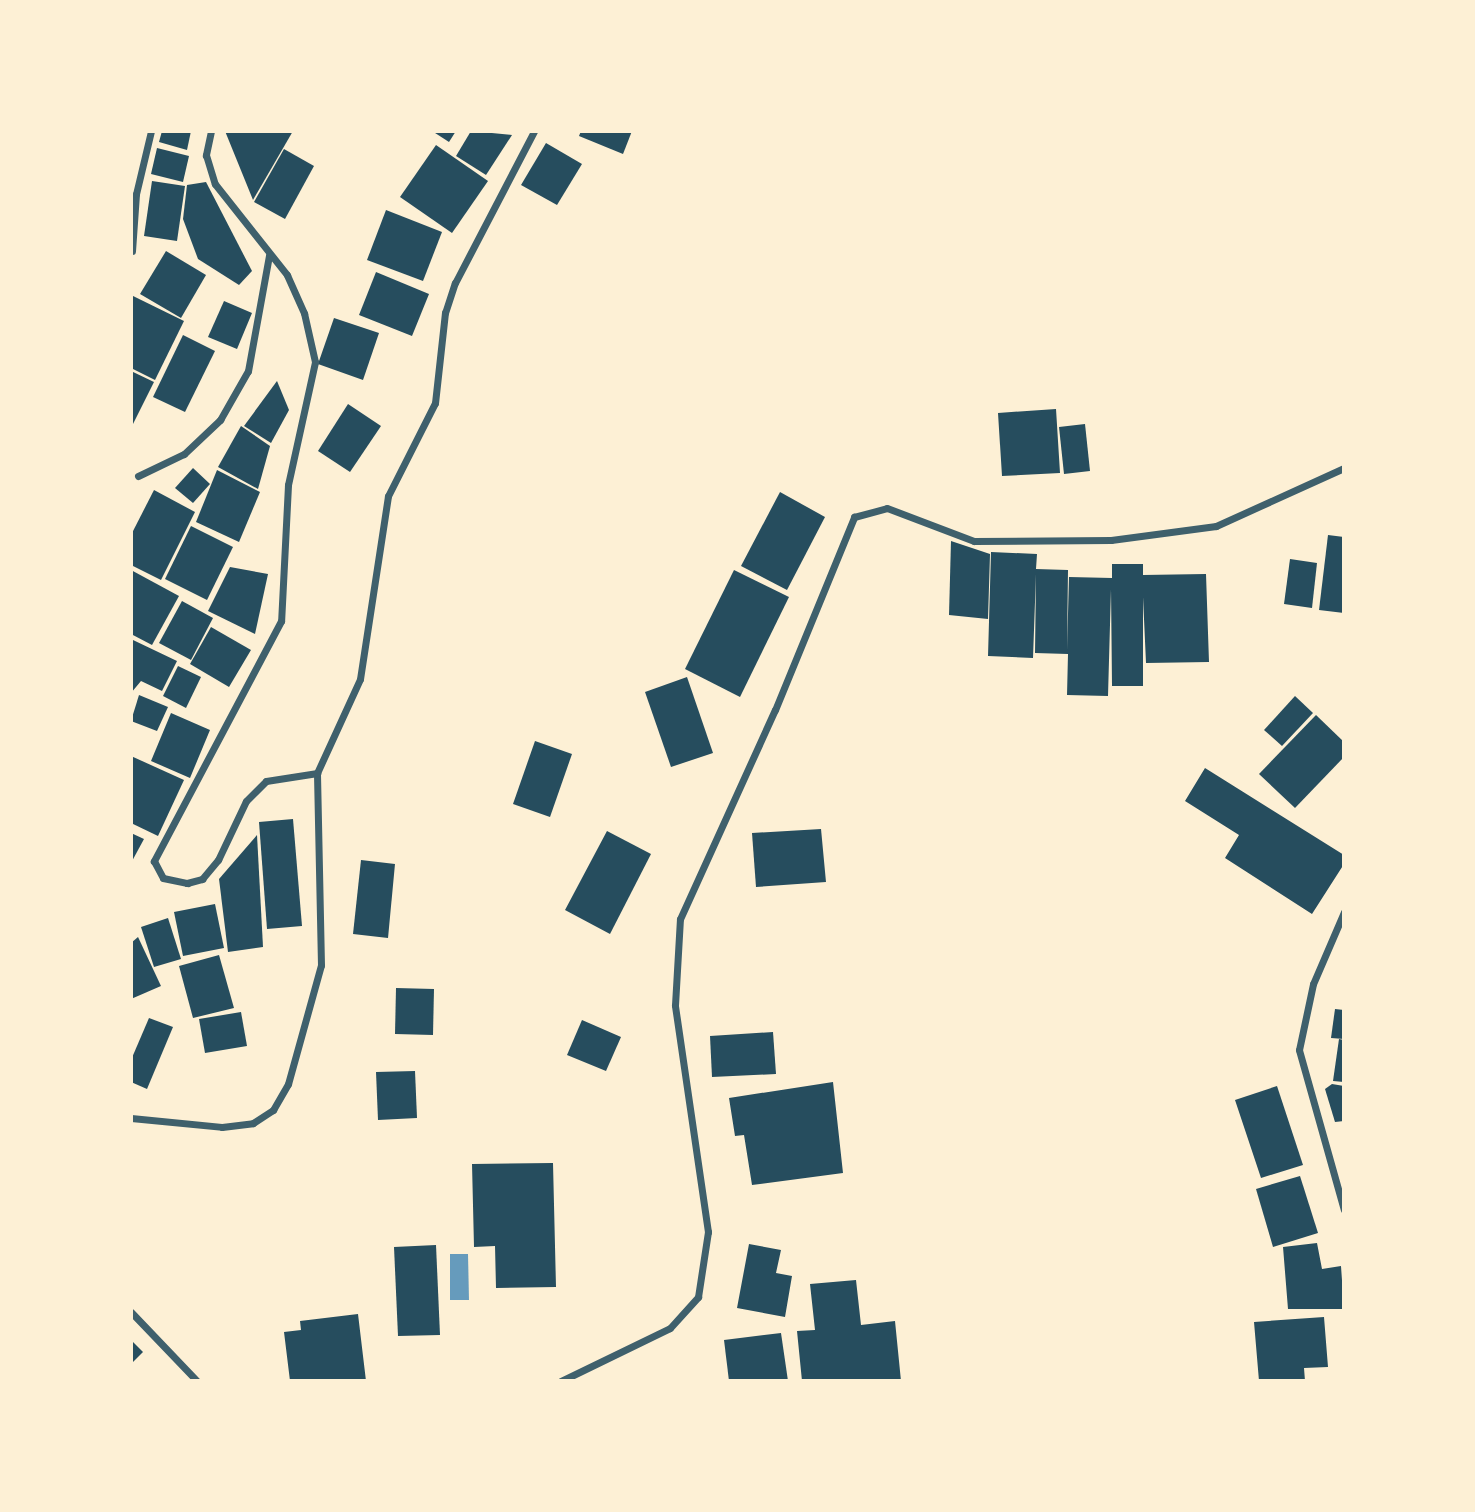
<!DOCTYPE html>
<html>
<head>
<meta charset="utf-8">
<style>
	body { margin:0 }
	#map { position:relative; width:1475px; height:1512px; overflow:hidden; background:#fdf0d5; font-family:Lato,sans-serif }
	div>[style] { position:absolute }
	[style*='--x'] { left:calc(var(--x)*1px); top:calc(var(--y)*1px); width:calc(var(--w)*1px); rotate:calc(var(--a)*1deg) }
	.water>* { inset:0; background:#669bbc }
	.building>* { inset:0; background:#264d5e }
	.minor>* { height:7px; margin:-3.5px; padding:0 3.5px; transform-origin:3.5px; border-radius:3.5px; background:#3f606c }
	span { translate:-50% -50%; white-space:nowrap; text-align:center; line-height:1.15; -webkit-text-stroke:7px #fdf0d5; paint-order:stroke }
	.frame { position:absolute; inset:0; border:133px solid #fdf0d5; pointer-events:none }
</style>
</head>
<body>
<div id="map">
	<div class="water">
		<i style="clip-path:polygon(450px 1254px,468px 1254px,469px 1300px,450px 1300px)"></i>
	</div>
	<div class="building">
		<i style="clip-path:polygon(162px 131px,191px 131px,187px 150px,159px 142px)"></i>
		<i style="clip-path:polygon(225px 131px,293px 131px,253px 200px)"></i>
		<i style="clip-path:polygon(432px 131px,456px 131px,449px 142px)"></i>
		<i style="clip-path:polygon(471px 131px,512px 135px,486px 175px,456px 156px)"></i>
		<i style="clip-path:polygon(581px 131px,632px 131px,623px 154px,579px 136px)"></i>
		<i style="clip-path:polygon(546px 143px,582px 164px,557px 205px,521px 185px)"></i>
		<i style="clip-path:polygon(436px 145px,488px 181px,452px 233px,400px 197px)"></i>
		<i style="clip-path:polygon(157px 148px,189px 156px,183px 182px,151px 174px)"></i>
		<i style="clip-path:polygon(284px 149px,314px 166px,285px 219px,254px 202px)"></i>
		<i style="clip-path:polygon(152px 181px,185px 186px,177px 241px,144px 236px)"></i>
		<i style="clip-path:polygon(206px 182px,252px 271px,239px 285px,198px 259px,183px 219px,187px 185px)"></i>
		<i style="clip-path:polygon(386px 210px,442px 232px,423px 281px,367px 260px)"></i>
		<i style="clip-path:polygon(166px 251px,206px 275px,181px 318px,140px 294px)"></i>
		<i style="clip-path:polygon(376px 272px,429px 294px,412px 336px,359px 315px)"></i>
		<i style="clip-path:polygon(131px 295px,184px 321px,155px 380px,131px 368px)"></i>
		<i style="clip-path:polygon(224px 301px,252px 313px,237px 349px,208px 337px)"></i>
		<i style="clip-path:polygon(334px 318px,379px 333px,363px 380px,318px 364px)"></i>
		<i style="clip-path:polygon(183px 335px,215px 351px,185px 412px,153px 397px)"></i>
		<i style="clip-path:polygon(131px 371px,154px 382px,131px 428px)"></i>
		<i style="clip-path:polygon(277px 381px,289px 410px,271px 443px,244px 426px)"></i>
		<i style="clip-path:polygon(348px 404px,381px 426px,350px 472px,318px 451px)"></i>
		<i style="clip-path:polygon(1056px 409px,1060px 473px,1002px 476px,998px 413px)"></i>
		<i style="clip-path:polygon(1085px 424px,1090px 471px,1064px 474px,1059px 427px)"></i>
		<i style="clip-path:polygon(241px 426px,270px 446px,258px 489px,218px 467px)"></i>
		<i style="clip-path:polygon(193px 468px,210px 484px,193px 503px,175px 488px)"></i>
		<i style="clip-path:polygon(217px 470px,260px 492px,239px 542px,196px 522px)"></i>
		<i style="clip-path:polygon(154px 490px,195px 512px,161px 580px,131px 565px,131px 535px)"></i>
		<i style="clip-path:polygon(780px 492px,825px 517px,787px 590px,741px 566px)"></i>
		<i style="clip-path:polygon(191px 526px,233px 547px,207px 600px,165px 579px)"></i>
		<i style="clip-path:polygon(1328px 535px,1344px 537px,1344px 613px,1319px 610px)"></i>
		<i style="clip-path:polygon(951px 541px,990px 554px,988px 619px,949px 615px)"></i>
		<i style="clip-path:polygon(991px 552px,1037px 554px,1036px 569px,1068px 570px,1067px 650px,1069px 577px,1112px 578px,1112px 564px,1143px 564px,1143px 575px,1206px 574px,1209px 662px,1146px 663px,1143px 597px,1143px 686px,1112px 686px,1111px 589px,1108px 696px,1067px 695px,1068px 654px,1035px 653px,1036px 574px,1033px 658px,988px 656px)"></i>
		<i style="clip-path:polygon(1290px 559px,1317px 563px,1312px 608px,1284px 604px)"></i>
		<i style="clip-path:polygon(230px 567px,268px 574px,255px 634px,208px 611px)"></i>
		<i style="clip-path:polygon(131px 570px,179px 596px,152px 645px,131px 634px)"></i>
		<i style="clip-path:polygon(734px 570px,789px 597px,740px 697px,685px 669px)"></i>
		<i style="clip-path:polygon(182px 601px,213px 618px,191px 660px,159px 643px)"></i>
		<i style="clip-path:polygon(211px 627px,251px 650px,229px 687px,190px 664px)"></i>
		<i style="clip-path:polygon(133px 640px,177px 661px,162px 691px,141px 681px,131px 693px)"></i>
		<i style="clip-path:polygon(178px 666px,201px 677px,186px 708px,163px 696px)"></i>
		<i style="clip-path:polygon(687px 677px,713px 753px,671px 767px,645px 692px)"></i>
		<i style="clip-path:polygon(139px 695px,168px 707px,157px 731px,131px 721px)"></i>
		<i style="clip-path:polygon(1295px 696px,1313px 713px,1282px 746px,1264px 730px)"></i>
		<i style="clip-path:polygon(171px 713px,210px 730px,190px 778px,151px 761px)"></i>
		<i style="clip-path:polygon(1316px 715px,1344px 742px,1344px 757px,1295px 808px,1259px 774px)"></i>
		<i style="clip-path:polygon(535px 741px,572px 754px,550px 817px,513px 804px)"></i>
		<i style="clip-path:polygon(131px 756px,184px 780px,158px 836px,131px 823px)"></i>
		<i style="clip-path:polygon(1205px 768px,1344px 855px,1344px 864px,1312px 914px,1225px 858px,1239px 835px,1185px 801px)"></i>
		<i style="clip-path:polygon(293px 819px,302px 926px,267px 929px,259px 822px)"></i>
		<i style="clip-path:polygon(821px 829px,826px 882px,756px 887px,752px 833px)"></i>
		<i style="clip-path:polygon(607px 831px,651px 854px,610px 934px,565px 910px)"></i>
		<i style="clip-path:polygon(131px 833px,144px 839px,131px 863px)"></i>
		<i style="clip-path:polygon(257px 835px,263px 947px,228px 952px,219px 879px)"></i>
		<i style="clip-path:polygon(361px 860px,395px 864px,388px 938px,353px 934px)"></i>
		<i style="clip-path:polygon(215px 904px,224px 948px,183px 956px,174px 912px)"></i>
		<i style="clip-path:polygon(168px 918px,181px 959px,154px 967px,141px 927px)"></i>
		<i style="clip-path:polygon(138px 937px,161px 986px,131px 999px,131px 943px)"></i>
		<i style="clip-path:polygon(219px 955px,234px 1008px,193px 1018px,179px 966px)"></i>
		<i style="clip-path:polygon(396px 988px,434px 989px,433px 1035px,395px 1034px)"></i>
		<i style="clip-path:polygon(1335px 1009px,1344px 1010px,1344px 1039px,1331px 1038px)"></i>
		<i style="clip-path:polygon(241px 1012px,247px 1046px,205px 1053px,199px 1019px)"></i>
		<i style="clip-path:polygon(149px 1018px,173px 1027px,147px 1089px,131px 1082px,131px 1060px)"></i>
		<i style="clip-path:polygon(582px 1020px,621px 1037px,606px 1071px,567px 1055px)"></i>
		<i style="clip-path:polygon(773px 1032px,776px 1074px,712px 1077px,710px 1036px)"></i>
		<i style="clip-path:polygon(1339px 1039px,1344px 1040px,1344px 1082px,1333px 1081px)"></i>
		<i style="clip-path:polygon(415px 1071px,417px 1118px,378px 1120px,376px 1072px)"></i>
		<i style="clip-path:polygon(833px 1082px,843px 1173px,752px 1185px,744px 1135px,735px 1136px,729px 1098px)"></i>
		<i style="clip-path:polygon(1332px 1084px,1344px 1086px,1344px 1121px,1335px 1122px,1325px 1089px)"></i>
		<i style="clip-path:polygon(1277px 1086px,1303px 1165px,1261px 1178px,1235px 1100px)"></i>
		<i style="clip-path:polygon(553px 1163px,556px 1287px,496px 1288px,495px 1246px,474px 1247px,472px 1164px)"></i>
		<i style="clip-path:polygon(1300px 1176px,1318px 1233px,1273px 1247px,1256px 1189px)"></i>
		<i style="clip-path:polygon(1317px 1243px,1322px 1269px,1341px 1266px,1344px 1309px,1288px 1309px,1283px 1247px)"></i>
		<i style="clip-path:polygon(749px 1244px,781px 1250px,776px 1273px,792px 1276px,785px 1317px,737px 1308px)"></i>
		<i style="clip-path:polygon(436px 1245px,440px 1335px,398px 1336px,394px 1247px)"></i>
		<i style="clip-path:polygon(856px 1280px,861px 1325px,895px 1321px,901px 1381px,802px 1381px,797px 1331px,815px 1330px,810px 1284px)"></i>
		<i style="clip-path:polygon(358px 1314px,366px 1381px,290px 1381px,284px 1332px,301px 1330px,300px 1321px)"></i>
		<i style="clip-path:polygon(1324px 1317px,1328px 1367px,1304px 1368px,1305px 1381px,1259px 1381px,1254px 1322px)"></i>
		<i style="clip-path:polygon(781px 1333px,788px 1381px,729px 1381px,724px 1340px)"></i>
		<i style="clip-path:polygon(131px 1340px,143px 1352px,131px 1364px)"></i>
	</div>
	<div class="minor">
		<i style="--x:211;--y:131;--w:25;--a:102"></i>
		<i style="--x:206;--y:155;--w:30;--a:73"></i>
		<i style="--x:215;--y:184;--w:116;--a:51.6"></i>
		<i style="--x:287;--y:275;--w:42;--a:65.9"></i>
		<i style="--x:304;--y:313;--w:50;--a:77.3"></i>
		<i style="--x:315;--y:362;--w:126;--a:102.4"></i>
		<i style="--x:288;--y:485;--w:136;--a:92.9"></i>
		<i style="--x:281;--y:621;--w:272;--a:117.9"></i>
		<i style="--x:154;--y:861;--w:19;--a:62"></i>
		<i style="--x:163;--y:878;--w:25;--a:12"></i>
		<i style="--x:187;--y:883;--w:16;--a:-15"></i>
		<i style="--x:202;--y:879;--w:25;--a:-50"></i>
		<i style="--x:218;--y:860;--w:65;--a:-64.6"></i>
		<i style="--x:246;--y:801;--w:28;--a:-45"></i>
		<i style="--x:266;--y:781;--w:52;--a:-8.9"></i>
		<i style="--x:132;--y:251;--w:57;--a:-86"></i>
		<i style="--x:136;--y:194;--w:65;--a:-76.6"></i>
		<i style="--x:138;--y:476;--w:51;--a:-25.6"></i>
		<i style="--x:184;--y:454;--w:50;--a:-43.4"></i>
		<i style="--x:220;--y:420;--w:56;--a:-60.3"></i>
		<i style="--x:248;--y:371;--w:118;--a:-79.7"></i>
		<i style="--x:1344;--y:912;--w:78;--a:113.3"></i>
		<i style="--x:1313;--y:984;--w:67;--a:102"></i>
		<i style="--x:1299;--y:1050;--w:166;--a:74.3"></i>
		<i style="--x:131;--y:1118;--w:91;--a:5.6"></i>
		<i style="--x:222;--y:1127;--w:31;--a:-7"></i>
		<i style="--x:253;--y:1123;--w:24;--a:-33"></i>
		<i style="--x:273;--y:1110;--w:30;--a:-60"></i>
		<i style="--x:288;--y:1084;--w:123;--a:-74.5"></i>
		<i style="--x:321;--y:965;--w:192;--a:-91.2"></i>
		<i style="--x:317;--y:773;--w:103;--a:-65.4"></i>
		<i style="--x:360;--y:679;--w:185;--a:-81.3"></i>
		<i style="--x:388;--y:496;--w:104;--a:-63.2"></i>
		<i style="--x:435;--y:403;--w:91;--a:-83.7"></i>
		<i style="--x:445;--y:313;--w:32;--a:-72"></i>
		<i style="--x:455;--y:283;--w:171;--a:-62.5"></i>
		<i style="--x:131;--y:1312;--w:95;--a:46.3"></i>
		<i style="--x:561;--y:1381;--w:121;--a:-25.9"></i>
		<i style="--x:670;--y:1328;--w:42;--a:-47.9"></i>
		<i style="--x:698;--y:1297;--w:66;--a:-81.3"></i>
		<i style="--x:708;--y:1232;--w:229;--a:-98.3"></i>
		<i style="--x:675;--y:1005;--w:86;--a:-86.7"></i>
		<i style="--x:680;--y:919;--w:230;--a:-65.6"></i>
		<i style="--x:775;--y:710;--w:209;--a:-67.7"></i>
		<i style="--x:854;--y:517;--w:34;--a:-15"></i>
		<i style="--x:887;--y:508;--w:93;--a:20.8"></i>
		<i style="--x:974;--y:541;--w:137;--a:-0.4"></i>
		<i style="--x:1111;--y:540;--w:106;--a:-7.6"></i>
		<i style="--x:1216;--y:526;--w:141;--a:-24.4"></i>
	</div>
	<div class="frame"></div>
</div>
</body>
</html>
